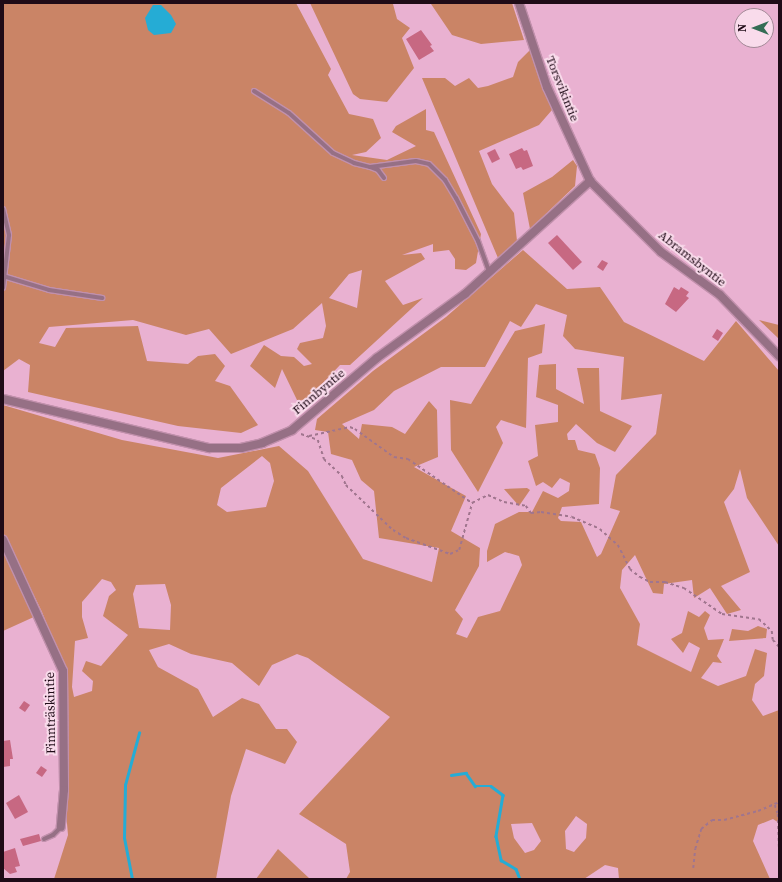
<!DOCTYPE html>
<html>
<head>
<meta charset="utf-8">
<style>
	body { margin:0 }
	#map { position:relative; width:782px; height:882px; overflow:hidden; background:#e9b1d1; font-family:"Source Serif 4",serif }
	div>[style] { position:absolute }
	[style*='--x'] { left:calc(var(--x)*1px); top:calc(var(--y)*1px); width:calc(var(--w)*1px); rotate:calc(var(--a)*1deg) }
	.green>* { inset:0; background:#ca8466 }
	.water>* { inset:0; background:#25acd5 }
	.stream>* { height:2.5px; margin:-1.25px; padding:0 1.25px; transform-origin:1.25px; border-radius:1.25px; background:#25acd5 }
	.building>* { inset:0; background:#c76882 }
	.path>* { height:1.5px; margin-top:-0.75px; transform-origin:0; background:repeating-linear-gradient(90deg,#a0758e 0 3px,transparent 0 6px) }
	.roads { filter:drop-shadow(1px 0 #c190ac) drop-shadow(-1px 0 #c190ac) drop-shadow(0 1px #c190ac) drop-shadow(0 -1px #c190ac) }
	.service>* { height:4px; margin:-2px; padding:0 2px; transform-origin:2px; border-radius:2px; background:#967085 }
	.minor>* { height:8px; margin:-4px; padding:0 4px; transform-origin:4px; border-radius:4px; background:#967085 }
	span { translate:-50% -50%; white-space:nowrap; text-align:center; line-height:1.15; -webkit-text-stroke:4px #f9dbeb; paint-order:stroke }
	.street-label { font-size:13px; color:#1f0b17 }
	.frame { position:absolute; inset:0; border:4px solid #1f0b17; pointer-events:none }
	.north { position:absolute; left:734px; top:8px; width:40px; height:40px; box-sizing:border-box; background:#f9dbeb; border:1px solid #a28896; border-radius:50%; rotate:270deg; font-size:11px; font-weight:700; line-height:16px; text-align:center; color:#1f0b17 }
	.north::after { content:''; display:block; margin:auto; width:14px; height:18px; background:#346d55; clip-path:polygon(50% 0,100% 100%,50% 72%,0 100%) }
</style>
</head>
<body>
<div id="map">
	<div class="green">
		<i style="clip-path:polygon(evenodd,3px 3px,296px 3px,331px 69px,328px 75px,349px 114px,373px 119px,381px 138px,366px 152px,352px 155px,387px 160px,416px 146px,392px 132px,396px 126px,426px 109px,426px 130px,434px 132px,481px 234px,476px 263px,466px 270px,455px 269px,455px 259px,449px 250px,433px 252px,433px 244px,402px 255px,421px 253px,425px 259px,385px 281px,403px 305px,423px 298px,350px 365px,340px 365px,306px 401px,297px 400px,282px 369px,275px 388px,250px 366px,264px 345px,281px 356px,294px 357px,304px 366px,312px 364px,297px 349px,300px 343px,323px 338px,326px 326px,322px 303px,293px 329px,231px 354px,209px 329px,186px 335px,133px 320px,49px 327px,39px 343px,55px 347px,66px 328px,138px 326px,147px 361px,188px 364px,198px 356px,215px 354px,225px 366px,215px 381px,230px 386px,258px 425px,241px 433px,178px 426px,28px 392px,30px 365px,19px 359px,3px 371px,3px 3px,362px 270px,357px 308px,329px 298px,349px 274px,362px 270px)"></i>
		<i style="clip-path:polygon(310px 3px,512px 3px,524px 40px,481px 44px,452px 35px,431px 4px,393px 4px,397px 19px,410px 28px,402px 38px,414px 68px,387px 102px,360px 99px,353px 94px)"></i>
		<i style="clip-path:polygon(531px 49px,552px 110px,539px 125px,479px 151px,492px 184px,514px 213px,517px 241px,498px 258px,422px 78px,445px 78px,455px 86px,469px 78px,478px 88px,488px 86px,513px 77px,518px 62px)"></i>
		<i style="clip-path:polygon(573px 160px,577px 166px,575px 186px,530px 229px,523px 193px,552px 177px)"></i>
		<i style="clip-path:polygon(evenodd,523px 250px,567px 289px,600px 287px,624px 322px,704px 361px,736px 321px,779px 371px,779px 546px,747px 498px,740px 469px,734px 489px,724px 502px,750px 572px,721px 586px,741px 610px,727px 614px,710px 588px,694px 598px,692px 580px,664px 584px,663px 594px,653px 593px,635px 555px,622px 570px,620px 588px,640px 624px,637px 645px,691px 672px,700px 648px,689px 642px,683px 653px,671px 639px,682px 633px,688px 611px,699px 617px,705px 611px,710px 615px,704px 628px,708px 640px,724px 639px,717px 656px,722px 663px,713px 662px,701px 678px,718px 686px,746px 676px,755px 649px,767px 653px,764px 676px,755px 684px,752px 700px,763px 716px,779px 710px,779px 823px,773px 819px,758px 825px,753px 841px,770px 879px,619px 879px,618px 868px,605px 865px,584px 879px,346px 879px,350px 872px,346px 844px,299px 814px,390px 717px,308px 658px,297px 654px,272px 665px,259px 686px,232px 663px,191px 654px,169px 644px,149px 650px,158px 667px,198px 689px,213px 717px,242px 698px,259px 704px,276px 729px,287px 729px,297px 742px,285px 764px,246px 749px,231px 796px,216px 879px,54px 879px,68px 835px,66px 812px,66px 673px,42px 612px,3px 532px,3px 405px,122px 440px,218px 458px,279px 446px,308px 471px,363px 559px,432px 582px,439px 548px,379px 538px,374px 491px,361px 480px,352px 460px,331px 454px,328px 432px,315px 430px,317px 419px,373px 371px,446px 317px,523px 250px,536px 304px,567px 315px,563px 336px,575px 349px,624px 357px,621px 400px,662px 394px,656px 434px,616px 475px,610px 508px,620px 511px,601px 554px,597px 557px,581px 522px,561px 521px,558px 518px,562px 507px,599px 504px,600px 468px,595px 454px,578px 450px,575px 440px,568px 440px,567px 434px,576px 424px,597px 443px,615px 452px,632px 426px,600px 411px,599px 368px,577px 368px,584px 404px,556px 389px,556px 364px,539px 365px,536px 397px,558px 405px,558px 422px,535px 425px,538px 456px,528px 461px,536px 486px,543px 482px,552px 488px,560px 478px,570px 483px,569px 491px,558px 498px,543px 491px,532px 512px,519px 512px,495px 524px,487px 551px,487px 562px,505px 552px,519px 556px,522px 565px,500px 611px,478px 617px,467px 638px,456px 634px,463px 619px,455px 610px,479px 566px,480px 548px,451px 531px,466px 496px,414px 467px,438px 457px,437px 410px,429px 401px,405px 434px,392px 427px,362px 424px,359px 439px,342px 424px,374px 410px,394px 391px,441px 367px,485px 367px,510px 321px,521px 327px,536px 304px,523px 250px,262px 456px,270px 463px,274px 481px,266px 507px,227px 512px,217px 505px,221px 488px,262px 456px,523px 250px,102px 579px,111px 582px,116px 590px,109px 596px,103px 616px,128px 635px,101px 666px,86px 661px,82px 671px,93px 681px,92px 691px,74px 697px,72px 687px,75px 641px,88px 638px,82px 617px,82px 602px,102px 579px,523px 250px,165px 584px,171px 605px,170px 630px,139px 628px,133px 594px,136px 585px,165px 584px,523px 250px,576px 816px,587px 824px,586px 838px,574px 852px,566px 849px,565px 831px,576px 816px,523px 250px,532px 823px,541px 841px,534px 850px,525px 853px,514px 838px,511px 824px,532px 823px)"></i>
		<i style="clip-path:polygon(759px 320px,779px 325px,779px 339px)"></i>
		<i style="clip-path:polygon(545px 324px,542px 353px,528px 358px,526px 428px,501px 420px,496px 427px,503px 443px,478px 492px,451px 450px,450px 400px,471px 404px,515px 331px)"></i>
		<i style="clip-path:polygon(527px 488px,530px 490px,519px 506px,504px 489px)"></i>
		<i style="clip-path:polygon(3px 551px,36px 616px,3px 631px)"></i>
		<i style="clip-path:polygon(758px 626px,767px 629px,766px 638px,729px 641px,732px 629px,748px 631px)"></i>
		<i style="clip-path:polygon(278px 849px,310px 879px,256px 879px)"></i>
	</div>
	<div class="water">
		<i style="clip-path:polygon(153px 5px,161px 5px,171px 15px,176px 24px,171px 33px,154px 35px,148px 30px,145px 18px)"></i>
	</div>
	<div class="stream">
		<i style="--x:451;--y:775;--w:15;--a:-8"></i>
		<i style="--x:466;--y:773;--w:16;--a:55"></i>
		<i style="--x:475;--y:786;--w:16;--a:0"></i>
		<i style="--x:491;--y:786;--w:15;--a:37"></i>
		<i style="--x:503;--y:795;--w:42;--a:99.7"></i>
		<i style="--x:496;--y:836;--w:25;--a:78"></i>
		<i style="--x:501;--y:860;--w:17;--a:31"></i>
		<i style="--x:516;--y:869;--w:11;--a:68"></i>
		<i style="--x:132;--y:879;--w:42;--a:-101"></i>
		<i style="--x:124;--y:838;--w:53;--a:-88.9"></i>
		<i style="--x:125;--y:785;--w:54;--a:-74.9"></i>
	</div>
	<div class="building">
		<i style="clip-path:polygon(421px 30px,432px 45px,430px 46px,434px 51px,419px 60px,406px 39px)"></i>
		<i style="clip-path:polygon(522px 148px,524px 151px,527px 150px,533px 166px,523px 170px,521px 167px,516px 169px,509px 154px)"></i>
		<i style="clip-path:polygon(495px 149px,500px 159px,492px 163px,487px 153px)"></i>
		<i style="clip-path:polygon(557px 235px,582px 262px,573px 270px,548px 243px)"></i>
		<i style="clip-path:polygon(602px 260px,608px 263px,603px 271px,597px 267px)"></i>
		<i style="clip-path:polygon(674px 287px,679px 290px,681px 287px,689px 292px,686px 296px,689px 298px,676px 312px,665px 304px)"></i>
		<i style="clip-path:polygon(717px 329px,723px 333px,718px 341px,712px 337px)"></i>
		<i style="clip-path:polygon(24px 701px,30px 705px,25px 712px,19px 708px)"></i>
		<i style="clip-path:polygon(10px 740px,13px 759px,10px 759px,10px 766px,3px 767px,3px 741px)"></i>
		<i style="clip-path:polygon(41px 766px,47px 770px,42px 777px,36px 773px)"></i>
		<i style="clip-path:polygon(19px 795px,28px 812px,15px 819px,6px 803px)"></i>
		<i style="clip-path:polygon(39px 834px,41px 841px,23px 846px,20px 839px)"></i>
		<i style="clip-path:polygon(15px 848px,20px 866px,15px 867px,17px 872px,10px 874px,3px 868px,3px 852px)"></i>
	</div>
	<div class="path">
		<i style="--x:301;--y:434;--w:18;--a:19"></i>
		<i style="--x:318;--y:440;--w:20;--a:72"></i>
		<i style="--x:324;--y:459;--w:25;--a:43"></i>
		<i style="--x:342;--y:476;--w:10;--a:66"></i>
		<i style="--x:346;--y:485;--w:65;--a:43.8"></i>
		<i style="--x:393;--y:530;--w:15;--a:32"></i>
		<i style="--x:406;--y:538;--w:47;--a:20"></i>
		<i style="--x:450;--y:554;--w:10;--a:-24"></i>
		<i style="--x:459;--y:550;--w:49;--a:-74.5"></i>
		<i style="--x:472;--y:503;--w:18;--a:-27"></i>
		<i style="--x:488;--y:495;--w:17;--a:24"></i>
		<i style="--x:504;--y:502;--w:22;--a:10"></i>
		<i style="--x:526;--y:506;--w:9;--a:54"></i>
		<i style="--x:531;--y:513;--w:10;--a:-6"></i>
		<i style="--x:541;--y:512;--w:31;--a:9"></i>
		<i style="--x:572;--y:517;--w:30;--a:23"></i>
		<i style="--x:600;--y:529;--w:24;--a:42"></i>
		<i style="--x:618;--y:545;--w:27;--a:63"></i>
		<i style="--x:630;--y:569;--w:13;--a:39"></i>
		<i style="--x:640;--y:577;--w:11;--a:27"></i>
		<i style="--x:650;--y:582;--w:15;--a:0"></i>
		<i style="--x:665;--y:582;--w:20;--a:18"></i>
		<i style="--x:684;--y:588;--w:46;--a:34.4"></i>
		<i style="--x:722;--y:614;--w:37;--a:8"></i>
		<i style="--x:759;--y:619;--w:18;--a:43"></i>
		<i style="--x:772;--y:631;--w:9;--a:84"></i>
		<i style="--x:773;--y:640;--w:9;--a:49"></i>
		<i style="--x:309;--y:436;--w:42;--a:-12.4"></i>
		<i style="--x:350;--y:427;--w:5;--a:22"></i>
		<i style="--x:355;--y:429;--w:48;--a:35.7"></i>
		<i style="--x:394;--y:457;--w:14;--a:8"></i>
		<i style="--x:408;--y:459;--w:78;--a:34.5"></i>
		<i style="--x:775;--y:805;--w:9;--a:72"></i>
		<i style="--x:778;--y:814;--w:33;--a:88"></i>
		<i style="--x:693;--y:868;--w:19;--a:-84"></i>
		<i style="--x:695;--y:849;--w:21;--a:-73"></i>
		<i style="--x:701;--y:829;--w:14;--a:-39"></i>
		<i style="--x:712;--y:820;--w:12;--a:0"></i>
		<i style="--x:724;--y:820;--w:35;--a:-15"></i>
		<i style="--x:758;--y:811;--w:23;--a:-23"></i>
	</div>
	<div class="roads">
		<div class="service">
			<i style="--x:254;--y:91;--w:41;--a:32.2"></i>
			<i style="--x:289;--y:113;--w:59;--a:42.3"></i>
			<i style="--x:333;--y:153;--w:23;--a:25"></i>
			<i style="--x:354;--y:163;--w:16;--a:14"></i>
			<i style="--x:370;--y:167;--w:46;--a:-7.4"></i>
			<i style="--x:416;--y:161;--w:13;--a:13"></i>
			<i style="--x:429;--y:164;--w:23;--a:45"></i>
			<i style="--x:445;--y:180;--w:21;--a:59"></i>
			<i style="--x:456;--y:198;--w:48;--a:62.9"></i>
			<i style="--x:478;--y:241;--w:33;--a:70"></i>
			<i style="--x:370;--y:167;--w:9;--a:21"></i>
			<i style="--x:378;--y:170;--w:10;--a:53"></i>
			<i style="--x:3;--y:209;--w:27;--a:77"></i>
			<i style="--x:9;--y:235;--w:53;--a:96.5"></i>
			<i style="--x:3;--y:276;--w:48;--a:16.9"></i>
			<i style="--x:49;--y:290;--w:54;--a:8.6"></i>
			<i style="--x:44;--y:839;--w:10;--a:-24"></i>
			<i style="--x:53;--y:835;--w:11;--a:-45"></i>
		</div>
		<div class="minor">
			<i style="--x:519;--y:3;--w:89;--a:71.6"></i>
			<i style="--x:547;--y:87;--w:103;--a:65.4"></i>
			<i style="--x:590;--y:181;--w:100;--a:45"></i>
			<i style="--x:661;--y:252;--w:73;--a:36.1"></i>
			<i style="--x:720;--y:295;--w:85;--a:46"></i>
			<i style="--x:3;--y:399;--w:212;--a:13.4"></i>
			<i style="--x:209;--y:448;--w:32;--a:0"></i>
			<i style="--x:241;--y:448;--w:22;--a:-13"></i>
			<i style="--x:262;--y:443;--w:33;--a:-23"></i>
			<i style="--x:292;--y:430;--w:111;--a:-40.3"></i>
			<i style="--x:377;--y:358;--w:109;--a:-36"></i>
			<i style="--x:465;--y:294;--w:169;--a:-42.1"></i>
			<i style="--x:3;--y:540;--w:144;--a:65.4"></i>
			<i style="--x:63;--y:671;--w:119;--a:89.5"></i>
			<i style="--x:64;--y:790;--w:37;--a:95"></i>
		</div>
	</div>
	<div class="street-label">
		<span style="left:562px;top:89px;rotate:68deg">Torsvikintie</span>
		<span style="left:692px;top:259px;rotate:38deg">Abramsbyntie</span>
		<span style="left:319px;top:392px;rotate:-40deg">Finnbyntie</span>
		<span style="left:51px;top:713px;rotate:-91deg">Finnträskintie</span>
	</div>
	<div class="frame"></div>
	<div class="north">N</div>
</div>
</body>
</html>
